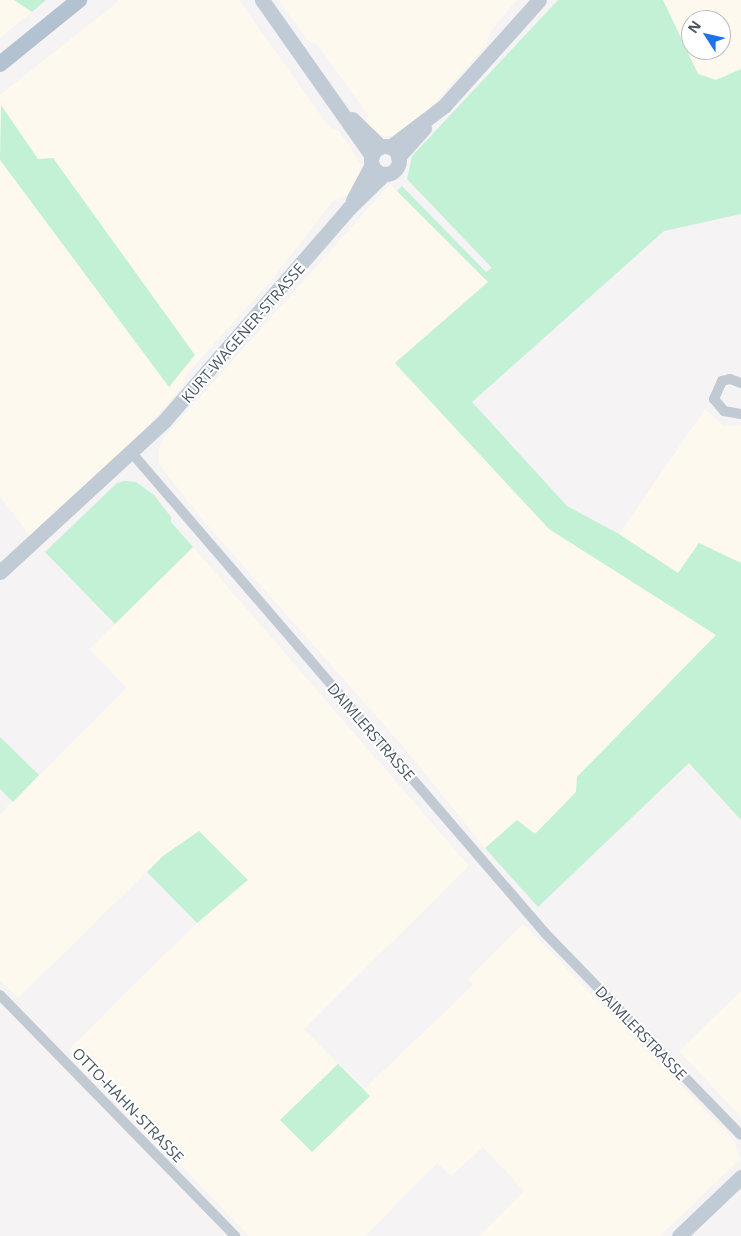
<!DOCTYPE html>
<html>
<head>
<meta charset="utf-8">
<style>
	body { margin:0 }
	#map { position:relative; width:741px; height:1236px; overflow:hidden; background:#f5f3f3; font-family:"Open Sans",sans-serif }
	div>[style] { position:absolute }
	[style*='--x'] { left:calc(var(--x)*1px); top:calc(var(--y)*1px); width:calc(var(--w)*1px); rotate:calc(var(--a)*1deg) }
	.commercial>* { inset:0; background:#fdf9ef }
	.green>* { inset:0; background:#c3f1d5 }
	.street>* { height:10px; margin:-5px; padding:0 5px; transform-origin:5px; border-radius:5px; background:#c1cad2 }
	.secondary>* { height:15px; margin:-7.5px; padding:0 7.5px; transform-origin:7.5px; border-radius:7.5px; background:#c1cbd6 }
	.secondary>.ring { margin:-7.5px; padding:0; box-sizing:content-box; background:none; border:15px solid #c1cbd6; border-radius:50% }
	.primary>* { height:16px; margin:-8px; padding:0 8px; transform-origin:8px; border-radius:8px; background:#b3c2d1 }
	span { translate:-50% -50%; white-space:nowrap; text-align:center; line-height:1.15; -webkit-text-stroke:4px #fff; paint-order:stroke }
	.street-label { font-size:15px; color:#4a5661 }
	.north { position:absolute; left:681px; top:10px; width:50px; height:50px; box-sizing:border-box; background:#fff; border:1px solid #b7bbc0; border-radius:50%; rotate:305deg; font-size:14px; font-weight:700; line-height:20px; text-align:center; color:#4a5661 }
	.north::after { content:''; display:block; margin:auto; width:18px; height:22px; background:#1a73e8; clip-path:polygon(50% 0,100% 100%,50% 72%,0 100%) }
</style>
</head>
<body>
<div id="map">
	<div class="commercial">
		<i style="clip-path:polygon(0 0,14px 0,32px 12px,0 38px)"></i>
		<i style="clip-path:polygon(120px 0,239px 0,329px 127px,338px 131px,347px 142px,360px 163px,361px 174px,347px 195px,332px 202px,274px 277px,186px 375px,183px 386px,130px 446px,31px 538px,0 496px,0 95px)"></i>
		<i style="clip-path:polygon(278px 0,517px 0,490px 31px,487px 44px,420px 120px,398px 136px,383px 136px,371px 128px,366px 121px,368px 115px,317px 44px,309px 42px)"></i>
		<i style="clip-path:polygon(evenodd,663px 0,741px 0,741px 69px,716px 80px,698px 73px,663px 0,691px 20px,721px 20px,721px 50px,691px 50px,691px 20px)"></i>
		<i style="clip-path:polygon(390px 184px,488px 282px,395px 364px,549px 529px,716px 635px,577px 777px,576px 792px,535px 834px,516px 820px,485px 848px,407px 751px,201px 518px,159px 464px,159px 449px,165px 436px)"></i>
		<i style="clip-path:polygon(705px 409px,724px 426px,741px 425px,741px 563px,699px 543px,678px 573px,619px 534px)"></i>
		<i style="clip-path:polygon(193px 547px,469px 866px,304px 1029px,338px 1064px,280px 1120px,312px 1152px,370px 1096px,364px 1089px,473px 985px,468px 979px,523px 924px,734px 1140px,740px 1159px,660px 1236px,479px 1236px,524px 1191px,483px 1147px,451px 1176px,437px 1163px,365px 1236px,249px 1236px,69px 1049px,211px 909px,247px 880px,199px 831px,163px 856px,18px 998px,0 980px,0 814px,127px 688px,89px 649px)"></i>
		<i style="clip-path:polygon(741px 991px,741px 1117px,679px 1051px)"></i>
	</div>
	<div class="green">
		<i style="clip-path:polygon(14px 0,46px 0,32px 12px)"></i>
		<i style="clip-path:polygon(558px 0,663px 0,698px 74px,716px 80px,741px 69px,741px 214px,664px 231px,472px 402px,567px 506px,619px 534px,678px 573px,699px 543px,741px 563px,741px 820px,689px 763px,538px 907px,485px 848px,517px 820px,535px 834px,576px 792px,577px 777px,716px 635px,549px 529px,395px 363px,488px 282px,397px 191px,402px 186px,486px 272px,492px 268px,407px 179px,412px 156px)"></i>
		<i style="clip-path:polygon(1px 105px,38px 159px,53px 158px,195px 355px,169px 387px,0 160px)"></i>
		<i style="clip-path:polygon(124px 481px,136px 482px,154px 495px,171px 517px,171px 522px,193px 547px,115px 624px,45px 552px,117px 483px)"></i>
		<i style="clip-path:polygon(0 737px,39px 775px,13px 802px,0 789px)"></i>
		<i style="clip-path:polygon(199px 831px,248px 880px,197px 923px,147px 872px,163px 856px)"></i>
		<i style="clip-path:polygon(338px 1064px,370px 1096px,312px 1152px,280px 1120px)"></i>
	</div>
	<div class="street">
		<i style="--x:741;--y:383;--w:12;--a:-160"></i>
		<i style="--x:730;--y:379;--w:8;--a:166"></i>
		<i style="--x:722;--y:381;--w:20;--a:114"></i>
		<i style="--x:714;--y:399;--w:16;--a:50"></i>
		<i style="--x:724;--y:411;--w:17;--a:10"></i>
		<i style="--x:131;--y:452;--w:635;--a:49.28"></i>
		<i style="--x:545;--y:933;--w:281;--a:45.9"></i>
		<i style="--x:0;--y:995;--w:337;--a:45.7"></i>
	</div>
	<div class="secondary">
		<i style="--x:262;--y:0;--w:191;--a:54.8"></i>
		<i style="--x:352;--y:119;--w:40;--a:44"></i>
		<i class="ring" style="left:371px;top:146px;width:13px;height:13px"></i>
		<i style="--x:390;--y:147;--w:68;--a:-37.2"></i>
		<i style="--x:444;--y:106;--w:142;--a:-48.1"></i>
		<i style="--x:398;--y:157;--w:39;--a:-48"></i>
		<i style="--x:353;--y:200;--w:40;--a:-62"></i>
		<i style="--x:0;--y:572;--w:223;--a:-42.6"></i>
		<i style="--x:164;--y:421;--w:282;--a:-49"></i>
		<i style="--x:349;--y:208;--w:49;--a:-44.2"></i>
		<i style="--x:679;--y:1236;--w:86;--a:-43.6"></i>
	</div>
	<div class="primary">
		<i style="--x:0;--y:64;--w:102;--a:-39"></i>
	</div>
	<div class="street-label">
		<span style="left:243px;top:333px;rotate:-49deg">KURT-WAGENER-STRASSE</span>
		<span style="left:371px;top:732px;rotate:49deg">DAIMLERSTRASSE</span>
		<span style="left:641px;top:1033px;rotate:46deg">DAIMLERSTRASSE</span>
		<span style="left:128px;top:1105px;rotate:46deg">OTTO-HAHN-STRASSE</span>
	</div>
	<div class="north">N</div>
</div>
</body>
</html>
